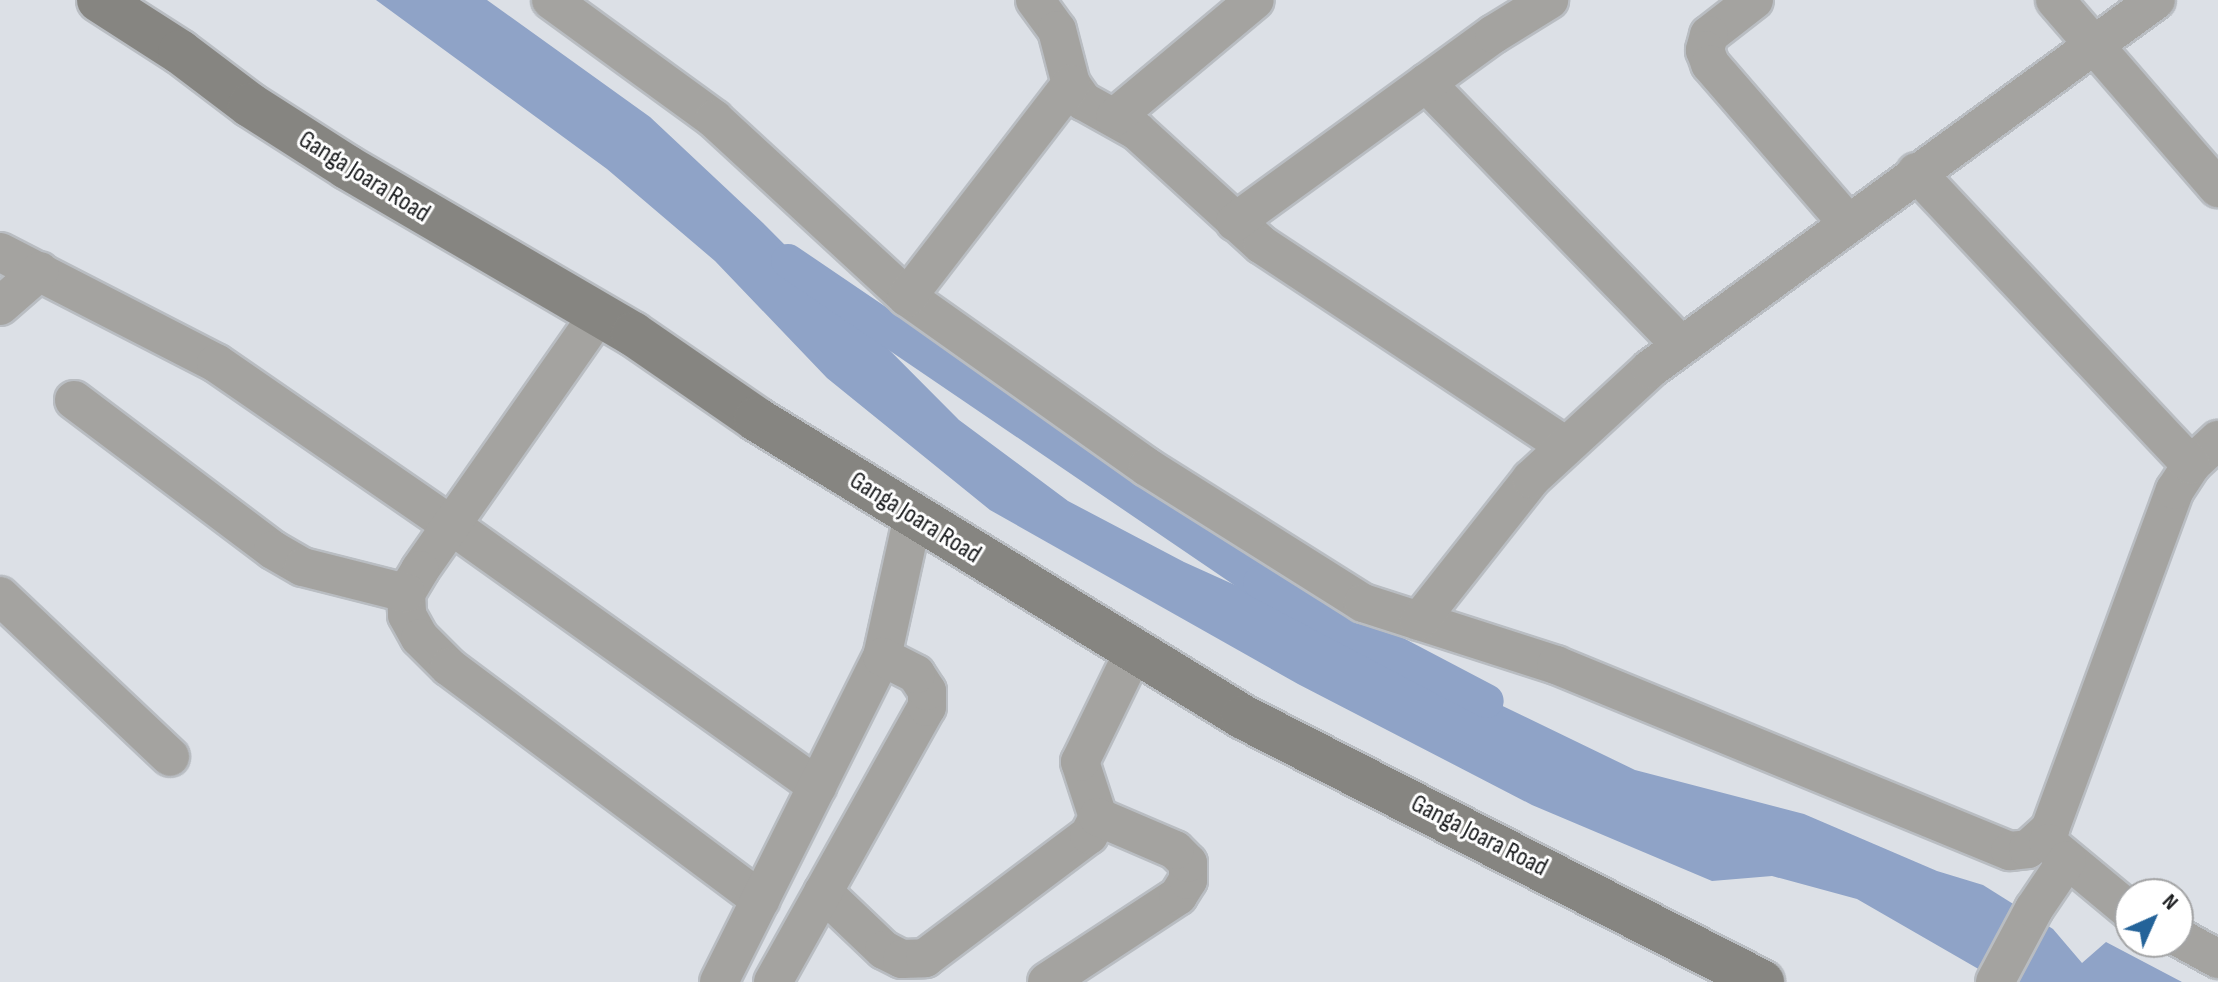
<!DOCTYPE html>
<html>
<head>
<meta charset="utf-8">
<style>
	body { margin:0 }
	#map { position:relative; width:2218px; height:982px; overflow:hidden; background:#dce0e6; font-family:"Sofia Sans Condensed",sans-serif }
	div>[style] { position:absolute }
	[style*='--x'] { left:calc(var(--x)*1px); top:calc(var(--y)*1px); width:calc(var(--w)*1px); rotate:calc(var(--a)*1deg) }
	.water>* { inset:0; background:#8fa3c7 }
	.canal>* { height:34px; margin:-17px; padding:0 17px; transform-origin:17px; border-radius:17px; background:#8fa3c7 }
	.roads { filter:drop-shadow(2px 0 #b9bdc2) drop-shadow(-2px 0 #b9bdc2) drop-shadow(0 2px #b9bdc2) drop-shadow(0 -2px #b9bdc2) }
	.minor>* { height:38px; margin:-19px; padding:0 19px; transform-origin:19px; border-radius:19px; background:#a4a3a0 }
	.secondary>* { height:44px; margin:-22px; padding:0 22px; transform-origin:22px; border-radius:22px; background:#868581 }
	span { translate:-50% -50%; white-space:nowrap; text-align:center; line-height:1.15; -webkit-text-stroke:6px #fff; paint-order:stroke }
	.street-label { font-size:26px; color:#191b1d }
	.north { position:absolute; left:2114px; top:878px; width:80px; height:80px; box-sizing:border-box; background:#fff; border:2px solid #a3a4a5; border-radius:50%; rotate:45deg; font-size:22px; font-weight:700; line-height:32px; text-align:center; color:#191b1d }
	.north::after { content:''; display:block; margin:auto; width:28px; height:36px; background:#246399; clip-path:polygon(50% 0,100% 100%,50% 72%,0 100%) }
</style>
</head>
<body>
<div id="map">
	<div class="water">
		<i style="clip-path:polygon(376px 0,487px 0,650px 117px,763px 223px,959px 420px,1068px 501px,1184px 562px,1486px 698px,1635px 770px,1804px 814px,1937px 871px,1983px 885px,2053px 929px,2082px 963px,2106px 942px,2182px 982px,2001px 982px,1857px 899px,1772px 876px,1712px 881px,1532px 805px,1298px 684px,990px 510px,827px 378px,715px 261px,607px 169px)"></i>
	</div>
	<div class="canal">
		<i style="--x:788;--y:261;--w:571;--a:34.22"></i>
		<i style="--x:1260;--y:582;--w:256;--a:27.7"></i>
	</div>
	<div class="roads">
		<div class="minor">
			<i style="--x:551;--y:0;--w:202;--a:36.1"></i>
			<i style="--x:714;--y:119;--w:263;--a:42.7"></i>
			<i style="--x:907;--y:297;--w:294;--a:35.3"></i>
			<i style="--x:1147;--y:467;--w:255;--a:32.2"></i>
			<i style="--x:1363;--y:603;--w:203;--a:17.8"></i>
			<i style="--x:1556;--y:665;--w:491;--a:22.3"></i>
			<i style="--x:2010;--y:851;--w:18;--a:-6"></i>
			<i style="--x:2028;--y:849;--w:30;--a:-42"></i>
			<i style="--x:2050;--y:829;--w:361;--a:-69.8"></i>
			<i style="--x:2175;--y:490;--w:30;--a:-57"></i>
			<i style="--x:2191;--y:465;--w:37;--a:-43"></i>
			<i style="--x:1035;--y:0;--w:37;--a:54"></i>
			<i style="--x:1057;--y:30;--w:56;--a:75.5"></i>
			<i style="--x:1071;--y:84;--w:21;--a:55"></i>
			<i style="--x:1083;--y:101;--w:62;--a:29.1"></i>
			<i style="--x:1137;--y:131;--w:169;--a:42.4"></i>
			<i style="--x:1262;--y:245;--w:364;--a:33.5"></i>
			<i style="--x:1754;--y:0;--w:57;--a:142.1"></i>
			<i style="--x:1709;--y:35;--w:16;--a:105"></i>
			<i style="--x:1705;--y:50;--w:15;--a:70"></i>
			<i style="--x:1710;--y:64;--w:209;--a:49.1"></i>
			<i style="--x:2055;--y:0;--w:249;--a:49.1"></i>
			<i style="--x:1426;--y:83;--w:364;--a:45.8"></i>
			<i style="--x:1115;--y:117;--w:182;--a:-39.9"></i>
			<i style="--x:1916;--y:172;--w:402;--a:46.8"></i>
			<i style="--x:1235;--y:222;--w:320;--a:-36"></i>
			<i style="--x:1494;--y:34;--w:65;--a:-31.7"></i>
			<i style="--x:0;--y:252;--w:243;--a:27.2"></i>
			<i style="--x:216;--y:363;--w:285;--a:34.6"></i>
			<i style="--x:451;--y:525;--w:450;--a:35.5"></i>
			<i style="--x:907;--y:297;--w:269;--a:-52.4"></i>
			<i style="--x:0;--y:306;--w:53;--a:-41.2"></i>
			<i style="--x:599;--y:314;--w:312;--a:125"></i>
			<i style="--x:420;--y:570;--w:27;--a:121"></i>
			<i style="--x:406;--y:593;--w:22;--a:87"></i>
			<i style="--x:407;--y:615;--w:26;--a:61"></i>
			<i style="--x:420;--y:638;--w:41;--a:45"></i>
			<i style="--x:449;--y:667;--w:389;--a:36.8"></i>
			<i style="--x:74;--y:400;--w:249;--a:37"></i>
			<i style="--x:273;--y:550;--w:34;--a:30"></i>
			<i style="--x:303;--y:567;--w:106;--a:14.2"></i>
			<i style="--x:0;--y:596;--w:234;--a:43.4"></i>
			<i style="--x:1419;--y:621;--w:181;--a:-51.7"></i>
			<i style="--x:1531;--y:479;--w:162;--a:-42.7"></i>
			<i style="--x:1650;--y:369;--w:626;--a:-36.1"></i>
			<i style="--x:2048;--y:843;--w:107;--a:39.7"></i>
			<i style="--x:823;--y:892;--w:84;--a:43.6"></i>
			<i style="--x:884;--y:950;--w:20;--a:27"></i>
			<i style="--x:902;--y:959;--w:23;--a:-2"></i>
			<i style="--x:925;--y:958;--w:205;--a:-36.9"></i>
			<i style="--x:1089;--y:835;--w:20;--a:-63"></i>
			<i style="--x:1098;--y:817;--w:58;--a:-108.1"></i>
			<i style="--x:1080;--y:762;--w:126;--a:-64"></i>
			<i style="--x:2178;--y:937;--w:46;--a:28.8"></i>
			<i style="--x:719;--y:982;--w:364;--a:-63.4"></i>
			<i style="--x:882;--y:657;--w:144;--a:-77.6"></i>
			<i style="--x:773;--y:982;--w:315;--a:-60.8"></i>
			<i style="--x:927;--y:707;--w:16;--a:-90"></i>
			<i style="--x:927;--y:691;--w:20;--a:-123"></i>
			<i style="--x:916;--y:674;--w:38;--a:-153"></i>
			<i style="--x:1047;--y:982;--w:157;--a:-33.3"></i>
			<i style="--x:1178;--y:896;--w:19;--a:-58"></i>
			<i style="--x:1188;--y:880;--w:17;--a:-90"></i>
			<i style="--x:1188;--y:863;--w:18;--a:-135"></i>
			<i style="--x:1175;--y:850;--w:84;--a:-156.8"></i>
			<i style="--x:1995;--y:982;--w:83;--a:-61.9"></i>
			<i style="--x:2034;--y:909;--w:59;--a:-56"></i>
		</div>
		<div class="secondary">
			<i style="--x:99;--y:0;--w:96;--a:32.7"></i>
			<i style="--x:180;--y:52;--w:88;--a:37.1"></i>
			<i style="--x:250;--y:105;--w:115;--a:32.6"></i>
			<i style="--x:347;--y:167;--w:331;--a:30.3"></i>
			<i style="--x:633;--y:334;--w:150;--a:34.6"></i>
			<i style="--x:756;--y:419;--w:571;--a:31.46"></i>
			<i style="--x:1243;--y:717;--w:583;--a:27.05"></i>
		</div>
	</div>
	<div class="street-label">
		<span style="left:364px;top:177px;rotate:32deg">Ganga Joara Road</span>
		<span style="left:915px;top:518px;rotate:32deg">Ganga Joara Road</span>
		<span style="left:1479px;top:836px;rotate:27deg">Ganga Joara Road</span>
	</div>
	<div class="north">N</div>
</div>
</body>
</html>
